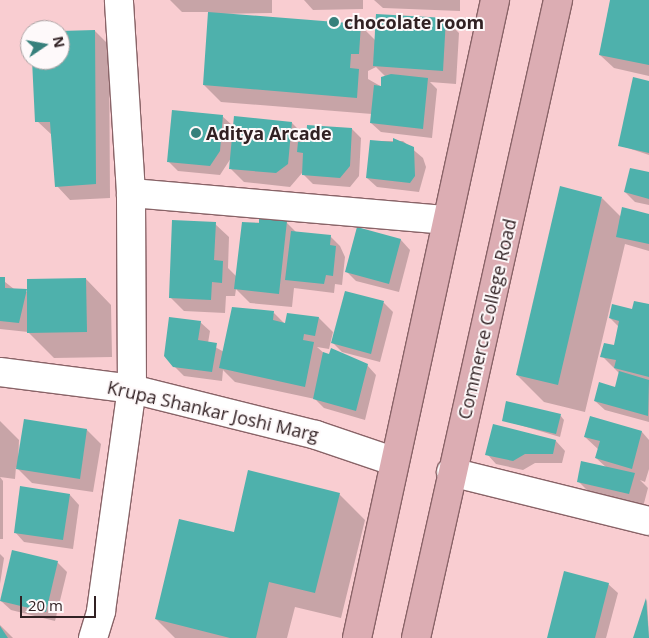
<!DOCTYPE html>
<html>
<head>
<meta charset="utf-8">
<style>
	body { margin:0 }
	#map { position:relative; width:649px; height:638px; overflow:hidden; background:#f9cdd1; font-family:"Open Sans",sans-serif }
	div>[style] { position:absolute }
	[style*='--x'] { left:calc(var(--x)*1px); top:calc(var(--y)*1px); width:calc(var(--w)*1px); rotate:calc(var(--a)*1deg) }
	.shadow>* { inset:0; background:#0003 }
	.building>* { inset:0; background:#4eb1ac }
	.roads { filter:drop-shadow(1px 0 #896367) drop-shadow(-1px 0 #896367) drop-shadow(0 1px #896367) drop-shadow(0 -1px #896367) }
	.minor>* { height:28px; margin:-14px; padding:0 14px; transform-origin:14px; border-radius:14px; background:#fff }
	.major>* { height:28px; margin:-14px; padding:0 14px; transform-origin:14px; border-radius:14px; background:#dcadb3 }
	.dots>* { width:14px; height:14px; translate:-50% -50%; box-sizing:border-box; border:2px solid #fef9fa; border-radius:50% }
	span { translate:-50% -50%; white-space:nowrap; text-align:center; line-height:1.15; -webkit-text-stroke:4px #fef9fa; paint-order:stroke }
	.poi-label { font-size:18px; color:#312123; font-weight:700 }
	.left { translate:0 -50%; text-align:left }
	.street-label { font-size:18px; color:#312123 }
	.north { position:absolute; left:20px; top:20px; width:50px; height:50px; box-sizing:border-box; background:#fef9fa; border:1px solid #aca3a4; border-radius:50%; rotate:78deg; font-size:14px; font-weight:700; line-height:20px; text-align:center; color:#312123 }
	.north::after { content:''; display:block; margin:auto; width:18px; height:22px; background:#37807c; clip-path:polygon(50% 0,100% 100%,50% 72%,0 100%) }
	.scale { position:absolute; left:20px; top:596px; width:76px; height:22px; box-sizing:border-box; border:2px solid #312123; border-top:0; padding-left:6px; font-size:15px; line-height:18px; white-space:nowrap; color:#312123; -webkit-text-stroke:4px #fef9fa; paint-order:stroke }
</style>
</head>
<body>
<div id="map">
	<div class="shadow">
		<i style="clip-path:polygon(evenodd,170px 0,272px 0,272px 13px,217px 14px,360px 25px,376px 41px,445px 19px,459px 33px,456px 84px,430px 82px,437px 89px,432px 138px,381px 132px,371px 123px,372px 114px,221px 102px,204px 85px,209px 12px,182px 12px,170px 0,376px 67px,386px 77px,382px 87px,368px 79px,368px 71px,376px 67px)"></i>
		<i style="clip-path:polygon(304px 0,363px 0,363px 9px,313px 10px)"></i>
		<i style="clip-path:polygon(374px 0,460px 0,460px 11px,383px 8px)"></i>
		<i style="clip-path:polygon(611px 0,649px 0,649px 76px,614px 68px,600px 55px)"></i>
		<i style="clip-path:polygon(95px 31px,109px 45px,110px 198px,70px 200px,57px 186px,52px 135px,37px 121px,33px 60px,60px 60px,60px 32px)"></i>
		<i style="clip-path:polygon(649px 82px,649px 155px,619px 145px)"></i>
		<i style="clip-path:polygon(222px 116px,232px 125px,231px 140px,292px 123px,307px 138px,352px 129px,361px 138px,359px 176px,350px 187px,313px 184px,302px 173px,290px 187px,244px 182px,230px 168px,231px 158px,220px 175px,178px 171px,168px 161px)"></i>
		<i style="clip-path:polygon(371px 141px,403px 141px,423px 158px,426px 167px,419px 192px,377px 187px,367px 178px)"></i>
		<i style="clip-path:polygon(649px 173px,649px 205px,635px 202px,625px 192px)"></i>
		<i style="clip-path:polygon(602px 198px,621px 217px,649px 215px,649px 251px,625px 244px,585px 412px,544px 402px,517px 375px)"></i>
		<i style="clip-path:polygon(286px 222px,297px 233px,330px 236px,340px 246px,345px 257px,342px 285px,335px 284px,334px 293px,294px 288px,292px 307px,250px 303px,236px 289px,235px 296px,226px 296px,225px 313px,184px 311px,170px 297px,215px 224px,229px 237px,228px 268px,237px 277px,243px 223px)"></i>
		<i style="clip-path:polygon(358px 228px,401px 240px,410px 250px,399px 292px,356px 281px,346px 271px)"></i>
		<i style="clip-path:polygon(0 278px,14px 289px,28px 292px,86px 279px,111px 305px,112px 357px,54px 358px,28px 332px,0 329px)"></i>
		<i style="clip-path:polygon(346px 292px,384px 303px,393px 312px,380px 362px,342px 352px,333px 343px)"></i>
		<i style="clip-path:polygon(649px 306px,649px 422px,605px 410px,595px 401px,616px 388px,620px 374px,602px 356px,615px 346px,619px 327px,610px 318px)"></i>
		<i style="clip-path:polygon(274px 313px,286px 325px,288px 315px,319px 318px,333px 332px,329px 349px,317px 347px,325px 354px,367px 365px,376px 375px,365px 420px,324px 408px,315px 399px,235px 382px,223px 370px,222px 381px,184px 376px,174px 366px,200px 322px,210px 331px,208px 343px,224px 352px)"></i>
		<i style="clip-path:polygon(560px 415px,564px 420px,560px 437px,503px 420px)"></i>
		<i style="clip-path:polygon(591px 418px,642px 432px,649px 440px,649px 469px,645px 482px,640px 480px,648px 488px,643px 507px,592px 495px,578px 481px,607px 468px,596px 458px,599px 450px,585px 437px)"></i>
		<i style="clip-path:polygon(0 421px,19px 440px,18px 464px,87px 430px,101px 444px,93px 492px,32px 483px,16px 467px,15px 479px,0 477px)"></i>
		<i style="clip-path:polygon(556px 441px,565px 451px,562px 463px,535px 463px,523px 470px,496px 464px,487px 454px)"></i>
		<i style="clip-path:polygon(0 477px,3px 481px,3px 539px,0 539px)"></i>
		<i style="clip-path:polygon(339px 494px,365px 520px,341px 618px,295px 607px,287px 638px,175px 638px,156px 619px,234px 534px)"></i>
		<i style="clip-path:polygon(70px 495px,79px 505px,73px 549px,24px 542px,15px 532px)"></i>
		<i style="clip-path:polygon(0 554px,4px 558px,0 584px)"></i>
		<i style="clip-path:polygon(57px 562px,67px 572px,55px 621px,11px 610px,1px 601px)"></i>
		<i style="clip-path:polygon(608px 584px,618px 593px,606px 638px,549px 638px)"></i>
		<i style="clip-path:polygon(647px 599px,649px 638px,634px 638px)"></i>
		<i style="clip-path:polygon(0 625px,13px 638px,0 638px)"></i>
	</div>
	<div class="building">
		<i style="clip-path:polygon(610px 0,649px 0,649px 65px,599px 55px)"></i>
		<i style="clip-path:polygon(208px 12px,361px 24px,359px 54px,351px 54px,350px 68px,359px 69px,357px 98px,203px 85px)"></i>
		<i style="clip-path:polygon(376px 14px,446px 18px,443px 71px,373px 66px)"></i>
		<i style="clip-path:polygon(95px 30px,96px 184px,55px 187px,50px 122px,35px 122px,32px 60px,60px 60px,60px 31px)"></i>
		<i style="clip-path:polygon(391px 74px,428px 78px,423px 129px,370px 123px,374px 85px,381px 86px,381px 77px)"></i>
		<i style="clip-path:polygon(633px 77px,649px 81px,649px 153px,618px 146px)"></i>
		<i style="clip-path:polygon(172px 110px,223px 115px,220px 151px,210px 166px,167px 162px)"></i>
		<i style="clip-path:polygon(234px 116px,292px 122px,288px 164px,276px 173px,229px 169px)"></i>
		<i style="clip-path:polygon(307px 125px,352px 128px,350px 166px,340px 178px,302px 175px,303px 153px,297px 152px,298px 142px,306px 142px)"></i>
		<i style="clip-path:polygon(393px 138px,414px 147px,415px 176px,410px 183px,366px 178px,370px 140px,393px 142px)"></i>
		<i style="clip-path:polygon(630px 168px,649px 172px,649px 199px,624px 192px)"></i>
		<i style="clip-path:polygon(560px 186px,602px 197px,558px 385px,516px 375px)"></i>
		<i style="clip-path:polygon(622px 207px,649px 214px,649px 244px,616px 237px)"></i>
		<i style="clip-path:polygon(259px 218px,287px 221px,279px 294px,234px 289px,242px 222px,259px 223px)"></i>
		<i style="clip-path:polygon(172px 220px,216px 222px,214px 260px,223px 261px,222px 283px,212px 282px,211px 300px,169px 298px)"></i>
		<i style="clip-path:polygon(357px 227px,401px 239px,389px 284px,345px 272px)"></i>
		<i style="clip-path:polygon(291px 231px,331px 235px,330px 245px,336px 246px,333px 276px,326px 275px,324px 284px,285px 280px)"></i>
		<i style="clip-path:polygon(0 277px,5px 277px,5px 288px,27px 289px,19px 323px,0 321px)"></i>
		<i style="clip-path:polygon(86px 278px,87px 332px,27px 333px,27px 279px)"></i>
		<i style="clip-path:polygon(345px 291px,384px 301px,371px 354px,331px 343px)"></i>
		<i style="clip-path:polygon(634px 301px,649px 304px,649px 377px,614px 368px,616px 360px,600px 357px,604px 343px,614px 345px,619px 321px,609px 318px,612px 304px,632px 309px)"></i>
		<i style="clip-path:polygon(232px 307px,274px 311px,273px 320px,285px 323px,287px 313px,319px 317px,315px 336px,304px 334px,303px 340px,314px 342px,305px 387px,219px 368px)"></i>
		<i style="clip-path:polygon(169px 317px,201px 321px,198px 340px,217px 343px,212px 372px,173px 367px,164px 356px)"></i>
		<i style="clip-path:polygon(331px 348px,368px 364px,356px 411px,313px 399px,323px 352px,329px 354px)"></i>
		<i style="clip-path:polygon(619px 371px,649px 380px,648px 416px,594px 401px,599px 382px,615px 387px)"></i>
		<i style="clip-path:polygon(506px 401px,561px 414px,556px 434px,502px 421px)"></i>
		<i style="clip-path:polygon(590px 416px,642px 431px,632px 469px,595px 458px,600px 441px,584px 437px)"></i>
		<i style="clip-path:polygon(24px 419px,87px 429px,80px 479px,16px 469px)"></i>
		<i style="clip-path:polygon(493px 424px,556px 440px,553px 454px,525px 454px,513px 461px,485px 455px)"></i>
		<i style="clip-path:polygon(581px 461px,635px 473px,629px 494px,577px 482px)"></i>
		<i style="clip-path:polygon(248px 470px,340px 493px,315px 593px,269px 582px,256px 638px,230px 638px,155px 619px,179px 519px,234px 532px)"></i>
		<i style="clip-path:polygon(20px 486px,70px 494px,63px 540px,14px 533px)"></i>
		<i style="clip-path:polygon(12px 550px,58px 561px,46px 612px,0 601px)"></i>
		<i style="clip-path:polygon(564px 571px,609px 583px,595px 638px,547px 638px)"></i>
		<i style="clip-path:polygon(646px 598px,649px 638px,633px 638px)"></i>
		<i style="clip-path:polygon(0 626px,8px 638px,0 638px)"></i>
	</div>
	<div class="roads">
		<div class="minor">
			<i style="--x:131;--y:193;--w:315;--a:4.9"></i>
			<i style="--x:0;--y:372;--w:133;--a:7.3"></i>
			<i style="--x:132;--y:389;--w:190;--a:14"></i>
			<i style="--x:316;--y:435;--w:81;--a:18.7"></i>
			<i style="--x:451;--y:472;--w:204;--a:13.9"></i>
			<i style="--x:93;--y:638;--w:28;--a:-73"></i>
			<i style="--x:101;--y:611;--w:224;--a:-82.1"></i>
			<i style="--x:132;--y:389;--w:196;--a:-90.3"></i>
			<i style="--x:131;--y:193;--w:193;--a:-93.6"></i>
		</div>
		<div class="major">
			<i style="--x:357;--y:638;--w:653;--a:-77.79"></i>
			<i style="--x:416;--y:638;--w:654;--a:-77.45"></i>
		</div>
	</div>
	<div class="dots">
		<i style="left:334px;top:22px;background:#37807c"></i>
		<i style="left:196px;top:133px;background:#37807c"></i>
	</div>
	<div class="poi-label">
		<span class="left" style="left:344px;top:22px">chocolate room</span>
		<span class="left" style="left:206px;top:133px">Aditya Arcade</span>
	</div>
	<div class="street-label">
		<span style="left:487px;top:319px;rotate:-77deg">Commerce College Road</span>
		<span style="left:213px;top:411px;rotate:13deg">Krupa Shankar Joshi Marg</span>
	</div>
	<div class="north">N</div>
	<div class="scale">20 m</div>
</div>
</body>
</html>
